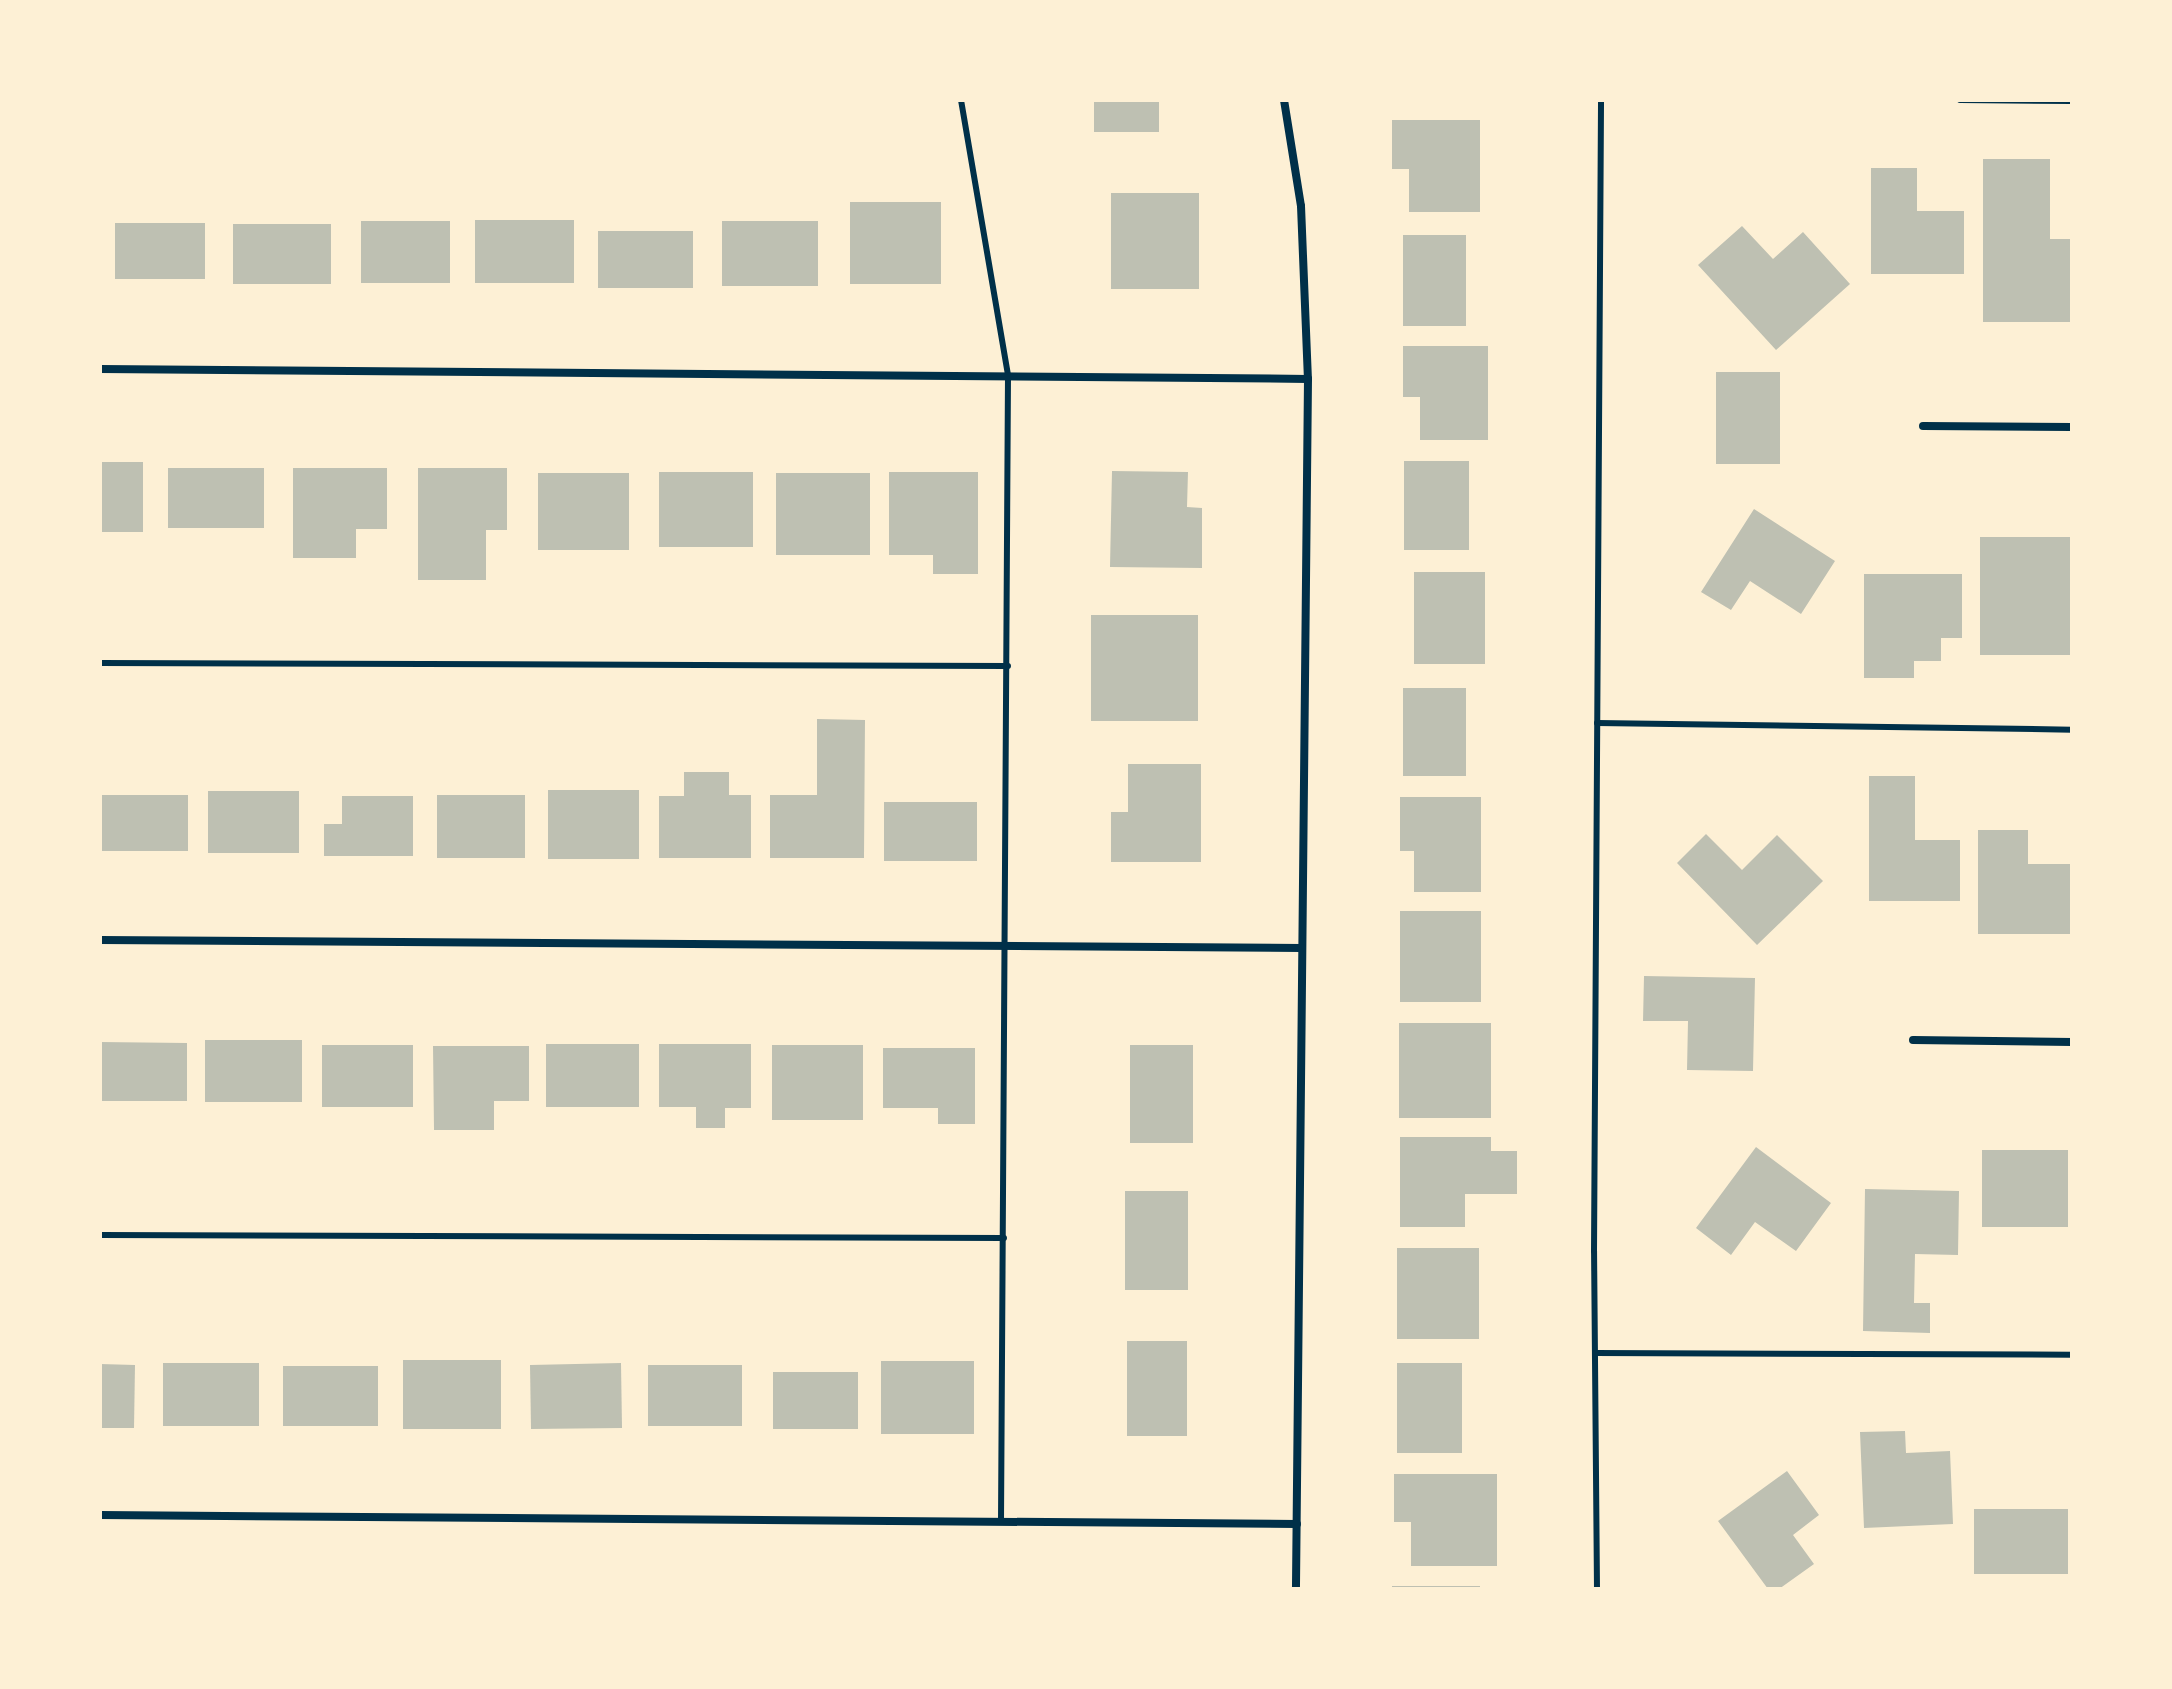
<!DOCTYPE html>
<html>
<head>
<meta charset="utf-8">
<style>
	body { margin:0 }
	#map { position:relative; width:2172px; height:1689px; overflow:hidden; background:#fdf0d5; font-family:Figtree,sans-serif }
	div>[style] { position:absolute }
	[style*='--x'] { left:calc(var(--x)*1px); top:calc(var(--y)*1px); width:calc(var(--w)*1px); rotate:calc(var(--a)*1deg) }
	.building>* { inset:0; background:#bec0b2 }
	.service>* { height:6px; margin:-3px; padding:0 3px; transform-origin:3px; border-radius:3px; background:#003049 }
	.minor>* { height:8px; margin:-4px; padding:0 4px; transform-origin:4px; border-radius:4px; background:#003049 }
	span { translate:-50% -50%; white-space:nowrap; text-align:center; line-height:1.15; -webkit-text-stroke:6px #fdf0d5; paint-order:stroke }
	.frame { position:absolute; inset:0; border:102px solid #fdf0d5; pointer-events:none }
</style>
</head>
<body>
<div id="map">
	<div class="building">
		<i style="clip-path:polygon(1094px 100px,1159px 100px,1159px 132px,1094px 132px)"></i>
		<i style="clip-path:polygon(1392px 120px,1480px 120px,1480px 212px,1409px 212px,1409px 169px,1392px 169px)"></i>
		<i style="clip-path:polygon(1983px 159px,2050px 159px,2050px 239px,2072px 239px,2072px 322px,1983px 322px)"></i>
		<i style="clip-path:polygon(1871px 168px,1917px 168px,1917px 211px,1964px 211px,1964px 274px,1871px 274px)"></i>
		<i style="clip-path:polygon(1111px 193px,1199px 193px,1199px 289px,1111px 289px)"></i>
		<i style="clip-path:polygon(850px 202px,941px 202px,941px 284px,850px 284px)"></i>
		<i style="clip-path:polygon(475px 220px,574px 220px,574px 283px,475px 283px)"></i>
		<i style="clip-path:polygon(361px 221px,450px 221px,450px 283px,361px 283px)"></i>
		<i style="clip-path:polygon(722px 221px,818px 221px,818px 286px,722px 286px)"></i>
		<i style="clip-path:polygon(115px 223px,205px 223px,205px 279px,115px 279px)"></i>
		<i style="clip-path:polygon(233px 224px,331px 224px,331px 284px,233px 284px)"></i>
		<i style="clip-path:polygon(1742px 226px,1773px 259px,1803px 232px,1850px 284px,1776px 350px,1698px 265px)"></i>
		<i style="clip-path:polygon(598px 231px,693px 231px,693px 288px,598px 288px)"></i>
		<i style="clip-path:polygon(1403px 235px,1466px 235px,1466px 326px,1403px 326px)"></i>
		<i style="clip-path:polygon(1403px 346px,1488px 346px,1488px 440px,1420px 440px,1420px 397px,1403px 397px)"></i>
		<i style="clip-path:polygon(1716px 372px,1780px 372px,1780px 464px,1716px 464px)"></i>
		<i style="clip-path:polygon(1404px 461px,1469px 461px,1469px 550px,1404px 550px)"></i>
		<i style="clip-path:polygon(100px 462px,143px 462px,143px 532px,100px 532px)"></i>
		<i style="clip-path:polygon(168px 468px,264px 468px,264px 528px,168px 528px)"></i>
		<i style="clip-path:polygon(293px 468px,387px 468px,387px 529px,356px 529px,356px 558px,293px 558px)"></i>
		<i style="clip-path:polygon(418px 468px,507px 468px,507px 530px,486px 530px,486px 580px,418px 580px)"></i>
		<i style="clip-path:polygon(1112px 471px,1188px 472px,1187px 507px,1202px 508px,1202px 568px,1110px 567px)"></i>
		<i style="clip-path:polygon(659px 472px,753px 472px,753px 547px,659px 547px)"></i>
		<i style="clip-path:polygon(889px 472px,978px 472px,978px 574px,933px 574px,933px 555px,889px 555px)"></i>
		<i style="clip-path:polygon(538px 473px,629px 473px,629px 550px,538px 550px)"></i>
		<i style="clip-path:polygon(776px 473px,870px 473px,870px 555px,776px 555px)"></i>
		<i style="clip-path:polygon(1754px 509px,1835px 561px,1801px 614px,1750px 581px,1731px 610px,1701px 592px)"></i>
		<i style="clip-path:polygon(1980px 537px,2071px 537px,2071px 655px,1980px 655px)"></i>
		<i style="clip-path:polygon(1414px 572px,1485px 572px,1485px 664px,1414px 664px)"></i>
		<i style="clip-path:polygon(1864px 574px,1962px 574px,1962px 638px,1941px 638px,1941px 661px,1914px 661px,1914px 678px,1864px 678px)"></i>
		<i style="clip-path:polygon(1091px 615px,1198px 615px,1198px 721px,1091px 721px)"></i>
		<i style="clip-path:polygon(1403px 688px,1466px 688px,1466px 776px,1403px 776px)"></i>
		<i style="clip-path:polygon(817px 719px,865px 720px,864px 858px,770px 858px,770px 795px,817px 795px)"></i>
		<i style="clip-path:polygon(1128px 764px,1201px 764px,1201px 862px,1111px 862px,1111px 812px,1128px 812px)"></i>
		<i style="clip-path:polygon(684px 772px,729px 772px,729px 795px,751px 795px,751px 858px,659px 858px,659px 796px,684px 796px)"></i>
		<i style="clip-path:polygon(1869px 776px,1915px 776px,1915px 840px,1960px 840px,1960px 901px,1869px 901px)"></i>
		<i style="clip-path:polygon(548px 790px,639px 790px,639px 859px,548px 859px)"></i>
		<i style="clip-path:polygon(208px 791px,299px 791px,299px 853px,208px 853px)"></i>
		<i style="clip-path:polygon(100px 795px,188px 795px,188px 851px,100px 851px)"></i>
		<i style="clip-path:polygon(437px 795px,525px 795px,525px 858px,437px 858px)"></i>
		<i style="clip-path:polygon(342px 796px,413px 796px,413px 856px,324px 856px,324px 824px,342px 824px)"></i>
		<i style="clip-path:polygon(1400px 797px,1481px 797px,1481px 892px,1414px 892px,1414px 851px,1400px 851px)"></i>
		<i style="clip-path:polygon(884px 802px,977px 802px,977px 861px,884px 861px)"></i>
		<i style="clip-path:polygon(1978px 830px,2028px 830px,2028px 864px,2072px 864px,2072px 934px,1978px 934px)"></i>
		<i style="clip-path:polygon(1706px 834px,1742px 870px,1777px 835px,1823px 881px,1757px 945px,1677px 863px)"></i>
		<i style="clip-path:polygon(1400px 911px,1481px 911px,1481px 1002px,1400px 1002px)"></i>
		<i style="clip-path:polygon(1644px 976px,1755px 978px,1753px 1071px,1687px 1070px,1688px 1021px,1643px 1021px)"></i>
		<i style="clip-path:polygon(1399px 1023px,1491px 1023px,1491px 1118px,1399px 1118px)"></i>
		<i style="clip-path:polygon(205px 1040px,302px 1040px,302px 1102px,205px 1102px)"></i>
		<i style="clip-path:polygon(100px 1042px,187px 1043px,187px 1101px,100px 1101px)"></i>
		<i style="clip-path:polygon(546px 1044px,639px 1044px,639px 1107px,546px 1107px)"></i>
		<i style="clip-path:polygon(659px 1044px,751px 1044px,751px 1108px,725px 1108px,725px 1128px,696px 1128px,696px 1107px,659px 1107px)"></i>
		<i style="clip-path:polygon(322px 1045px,413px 1045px,413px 1107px,322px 1107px)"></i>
		<i style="clip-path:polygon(772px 1045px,863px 1045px,863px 1120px,772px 1120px)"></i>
		<i style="clip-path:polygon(1130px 1045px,1193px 1045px,1193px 1143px,1130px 1143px)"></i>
		<i style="clip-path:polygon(433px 1046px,529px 1046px,529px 1101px,494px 1101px,494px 1130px,434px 1130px)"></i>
		<i style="clip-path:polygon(883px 1048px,975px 1048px,975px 1124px,938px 1124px,938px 1108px,883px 1108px)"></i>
		<i style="clip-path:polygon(1400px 1137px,1491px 1137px,1491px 1151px,1517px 1151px,1517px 1194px,1465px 1194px,1465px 1227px,1400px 1227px)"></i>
		<i style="clip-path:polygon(1756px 1147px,1831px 1203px,1796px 1251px,1755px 1222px,1731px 1255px,1696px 1228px)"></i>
		<i style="clip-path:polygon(1982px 1150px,2068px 1150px,2068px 1227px,1982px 1227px)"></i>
		<i style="clip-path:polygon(1865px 1189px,1959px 1191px,1958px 1255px,1915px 1254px,1914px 1303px,1930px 1303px,1930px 1333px,1863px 1331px)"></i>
		<i style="clip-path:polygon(1125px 1191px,1188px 1191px,1188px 1290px,1125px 1290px)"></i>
		<i style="clip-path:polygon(1397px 1248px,1479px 1248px,1479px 1339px,1397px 1339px)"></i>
		<i style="clip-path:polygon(1127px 1341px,1187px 1341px,1187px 1436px,1127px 1436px)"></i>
		<i style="clip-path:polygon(403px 1360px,501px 1360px,501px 1429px,403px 1429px)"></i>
		<i style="clip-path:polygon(881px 1361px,974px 1361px,974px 1434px,881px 1434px)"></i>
		<i style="clip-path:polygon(163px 1363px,259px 1363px,259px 1426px,163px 1426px)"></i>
		<i style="clip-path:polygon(621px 1363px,622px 1428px,531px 1429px,530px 1365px)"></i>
		<i style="clip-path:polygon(1397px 1363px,1462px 1363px,1462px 1453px,1397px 1453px)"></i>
		<i style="clip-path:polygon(100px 1364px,135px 1365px,134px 1428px,100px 1428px)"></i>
		<i style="clip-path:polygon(648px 1365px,742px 1365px,742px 1426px,648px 1426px)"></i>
		<i style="clip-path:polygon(283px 1366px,378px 1366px,378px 1426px,283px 1426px)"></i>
		<i style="clip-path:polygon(773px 1372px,858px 1372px,858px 1429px,773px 1429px)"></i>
		<i style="clip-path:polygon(1905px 1431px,1906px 1453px,1950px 1451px,1953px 1524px,1864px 1528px,1860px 1432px)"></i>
		<i style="clip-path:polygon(1787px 1471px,1819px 1515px,1793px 1535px,1814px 1564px,1779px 1589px,1768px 1589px,1718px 1521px)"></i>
		<i style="clip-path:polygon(1394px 1474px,1497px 1474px,1497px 1566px,1411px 1566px,1411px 1522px,1394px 1522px)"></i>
		<i style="clip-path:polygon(1974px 1509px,2068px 1509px,2068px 1574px,1974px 1574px)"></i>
		<i style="clip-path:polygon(1392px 1586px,1480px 1586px,1480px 1589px,1392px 1589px)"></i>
	</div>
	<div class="service">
		<i style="--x:961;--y:100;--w:280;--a:80.3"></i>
		<i style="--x:1008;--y:376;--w:1146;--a:90.35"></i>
		<i style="--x:1960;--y:100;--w:112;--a:0.5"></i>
		<i style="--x:100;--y:663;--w:908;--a:0.19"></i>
		<i style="--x:1597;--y:723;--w:475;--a:0.8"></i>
		<i style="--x:100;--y:1235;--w:904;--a:0.19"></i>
		<i style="--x:1595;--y:1353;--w:477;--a:0.2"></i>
		<i style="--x:1597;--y:1589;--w:338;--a:-90.5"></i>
		<i style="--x:1594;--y:1251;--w:1151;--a:-89.65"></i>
	</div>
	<div class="minor">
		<i style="--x:1284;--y:100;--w:107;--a:80.9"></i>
		<i style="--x:1301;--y:206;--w:173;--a:87.7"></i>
		<i style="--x:1308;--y:379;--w:1210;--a:90.57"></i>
		<i style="--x:100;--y:369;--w:1208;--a:0.47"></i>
		<i style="--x:1923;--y:426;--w:149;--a:0.4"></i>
		<i style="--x:100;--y:940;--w:1202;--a:0.38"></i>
		<i style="--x:1913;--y:1040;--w:159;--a:0.7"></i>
		<i style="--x:100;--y:1515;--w:1197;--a:0.43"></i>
	</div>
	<div class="frame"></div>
</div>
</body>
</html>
